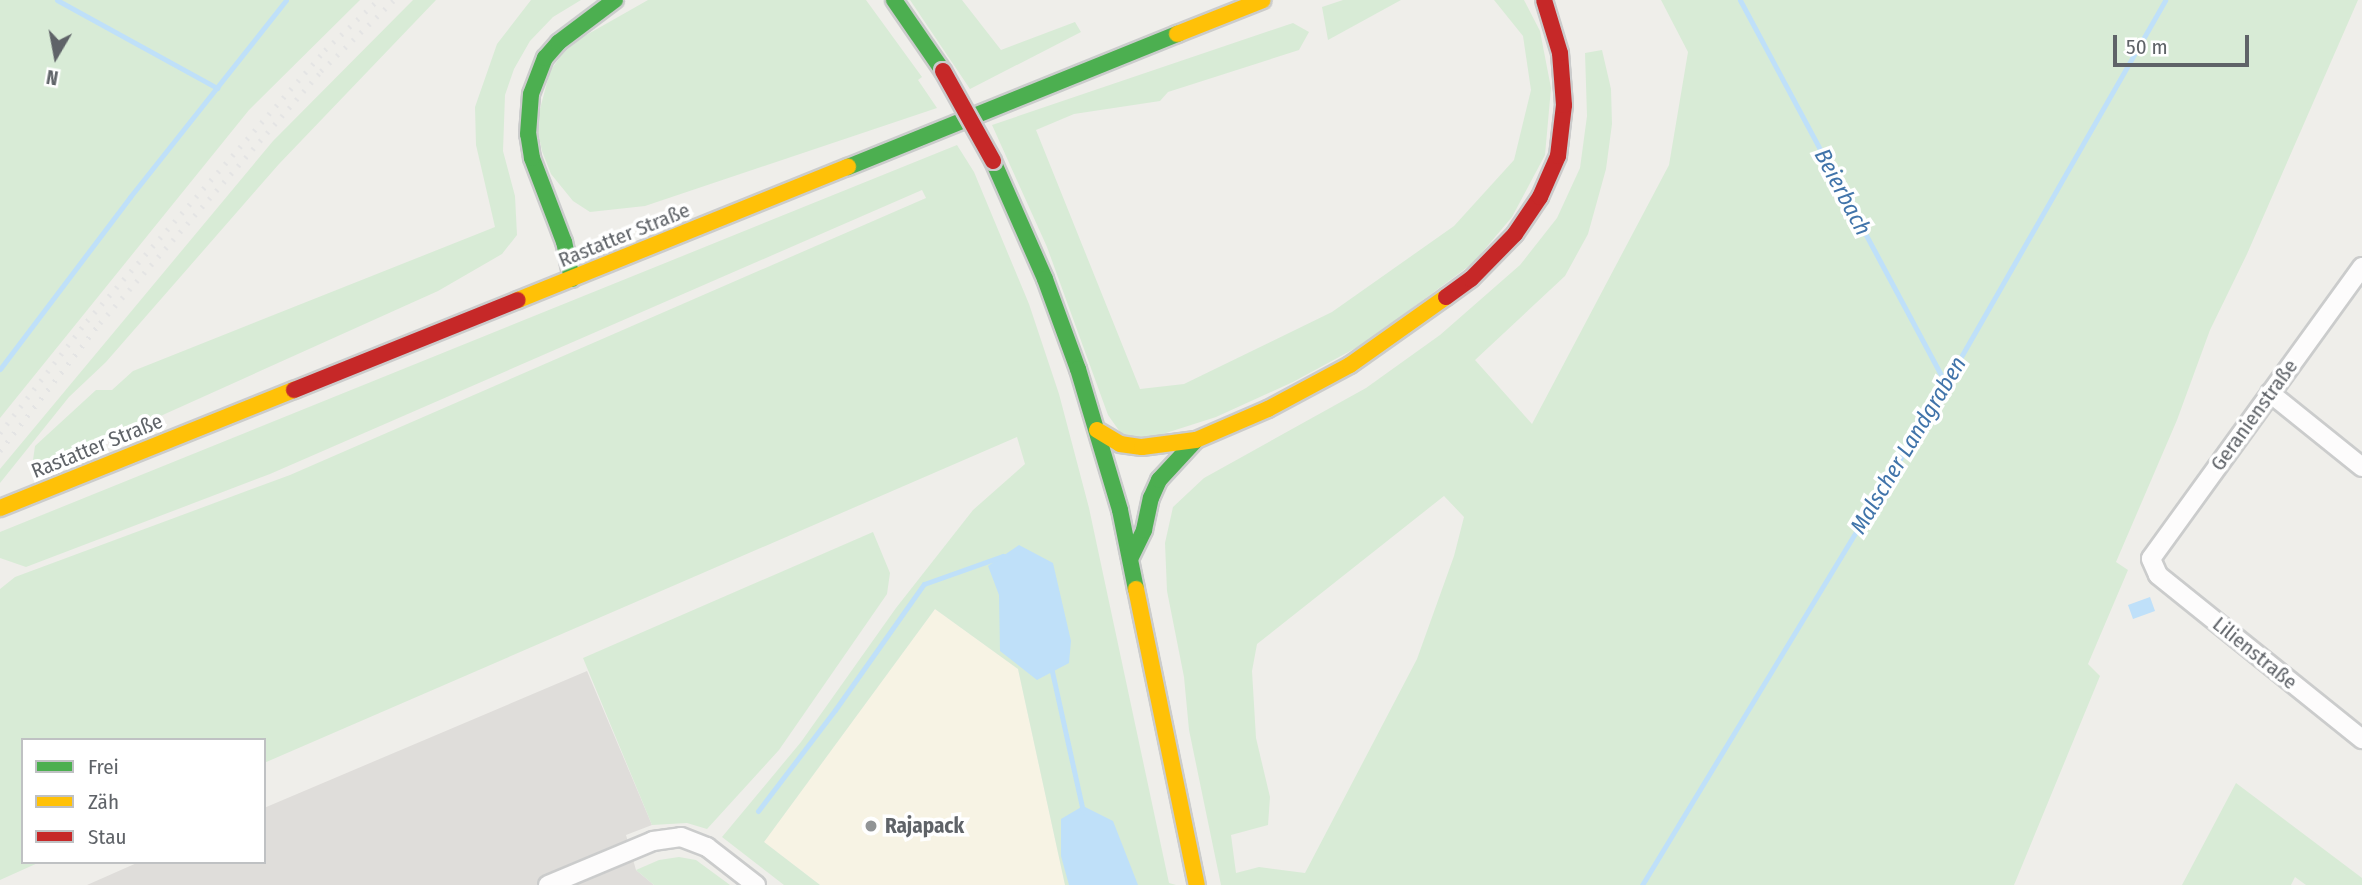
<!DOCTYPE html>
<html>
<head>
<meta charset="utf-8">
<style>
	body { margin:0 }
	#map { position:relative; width:2362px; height:885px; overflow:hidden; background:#efeeea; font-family:"Fira Sans Condensed",sans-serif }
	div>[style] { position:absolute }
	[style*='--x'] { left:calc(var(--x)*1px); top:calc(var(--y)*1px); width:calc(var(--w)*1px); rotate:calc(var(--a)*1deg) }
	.commercial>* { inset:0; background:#f7f3e4 }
	.industrial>* { inset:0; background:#dfddda }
	.green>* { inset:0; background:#d8ebd6 }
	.water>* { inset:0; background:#bfe0f9 }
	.stream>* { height:5px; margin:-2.5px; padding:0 2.5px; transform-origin:2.5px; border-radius:2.5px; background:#bfe0f9 }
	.roads { filter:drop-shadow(2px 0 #cbcccc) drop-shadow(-2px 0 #cbcccc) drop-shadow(0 2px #cbcccc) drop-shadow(0 -2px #cbcccc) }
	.street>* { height:18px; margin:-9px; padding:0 9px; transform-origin:9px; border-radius:9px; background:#fdfcfc }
	.fast>* { height:16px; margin:-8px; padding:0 8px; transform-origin:8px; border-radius:8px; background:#4caf50 }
	.slow>* { height:16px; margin:-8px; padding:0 8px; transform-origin:8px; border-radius:8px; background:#ffc107 }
	.jam>* { height:16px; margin:-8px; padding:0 8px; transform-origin:8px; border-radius:8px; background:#c62828 }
	.rail>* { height:5px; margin-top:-2.5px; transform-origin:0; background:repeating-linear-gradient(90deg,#e4e4e4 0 2px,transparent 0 11px) }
	.bridges { filter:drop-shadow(2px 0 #cacacb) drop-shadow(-2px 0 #cacacb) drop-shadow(0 2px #cacacb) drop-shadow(0 -2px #cacacb) }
	.jam-bridge>* { height:16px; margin:-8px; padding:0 8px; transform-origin:8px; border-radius:8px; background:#c62828 }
	.dots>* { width:19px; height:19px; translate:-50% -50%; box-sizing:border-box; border:4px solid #fff; border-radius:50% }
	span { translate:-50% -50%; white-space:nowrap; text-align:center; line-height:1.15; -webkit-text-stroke:7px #fff; paint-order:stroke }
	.street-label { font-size:21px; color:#5f6368 }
	.poi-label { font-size:21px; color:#5f6368; font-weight:700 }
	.left { translate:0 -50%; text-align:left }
	.water-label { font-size:23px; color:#4174aa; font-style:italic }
	.legend { position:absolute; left:21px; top:738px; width:245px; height:126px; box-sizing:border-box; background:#fff; border:2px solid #bfc1c3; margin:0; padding:9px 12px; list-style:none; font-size:21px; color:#5f6368 }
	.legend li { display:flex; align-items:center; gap:14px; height:35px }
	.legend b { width:35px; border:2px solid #bfc1c3 }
	.north { position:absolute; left:21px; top:21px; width:70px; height:70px; -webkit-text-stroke:5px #fff; paint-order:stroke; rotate:190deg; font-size:19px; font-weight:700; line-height:28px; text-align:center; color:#5f6368 }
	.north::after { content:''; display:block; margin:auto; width:24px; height:32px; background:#5f6368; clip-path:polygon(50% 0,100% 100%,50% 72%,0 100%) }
	.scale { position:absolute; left:2113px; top:35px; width:136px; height:32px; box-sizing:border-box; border:4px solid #5f6368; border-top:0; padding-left:9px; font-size:21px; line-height:24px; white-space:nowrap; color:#5f6368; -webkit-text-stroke:5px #fff; paint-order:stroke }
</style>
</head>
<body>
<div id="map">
	<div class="commercial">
		<i style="clip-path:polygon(935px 609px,1018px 669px,1065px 885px,820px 885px,764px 842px)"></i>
	</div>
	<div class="industrial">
		<i style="clip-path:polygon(587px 671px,652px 825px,626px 835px,636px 870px,654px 885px,87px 885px,139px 862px,264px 862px,264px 808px)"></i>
	</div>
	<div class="green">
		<i style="clip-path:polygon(0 0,360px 0,249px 110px,0 418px)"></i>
		<i style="clip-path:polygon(413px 0,436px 0,279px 164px,106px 362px,69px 397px,0 483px,0 469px,273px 141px)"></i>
		<i style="clip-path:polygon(531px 0,581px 0,553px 17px,530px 41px,514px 69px,505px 95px,503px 151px,515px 196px,517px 235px,502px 254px,438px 291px,45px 468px,33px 460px,35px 446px,96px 390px,112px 390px,133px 371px,495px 227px,476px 145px,475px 107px,497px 44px)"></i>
		<i style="clip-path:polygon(648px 0,866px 0,922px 77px,918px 80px,937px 108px,645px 206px,590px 212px,573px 201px,551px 174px,542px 151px,538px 132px,540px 109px,550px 71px,563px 53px,581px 38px)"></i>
		<i style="clip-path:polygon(910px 0,962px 0,1001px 50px,1075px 22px,1081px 32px,970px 89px)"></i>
		<i style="clip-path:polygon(1343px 0,1401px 0,1328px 40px,1322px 7px)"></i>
		<i style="clip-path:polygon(1494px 0,1524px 0,1540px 31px,1551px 88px,1545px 155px,1512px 217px,1473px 263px,1365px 343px,1293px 382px,1216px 417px,1141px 441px,1120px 432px,1108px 415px,1047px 247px,992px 125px,1293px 23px,1309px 32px,1299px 50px,1168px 92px,1160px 101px,1074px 114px,1036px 130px,1140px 389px,1184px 384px,1332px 312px,1454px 226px,1514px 160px,1531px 90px,1523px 36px)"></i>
		<i style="clip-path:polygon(evenodd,1661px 0,2358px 0,2247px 254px,2210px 330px,2177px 420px,2116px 562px,2128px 570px,2088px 664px,2100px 676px,2014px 885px,1221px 885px,1189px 730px,1184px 677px,1167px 591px,1165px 543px,1173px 507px,1204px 478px,1366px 388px,1440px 335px,1520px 265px,1557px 218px,1580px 168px,1587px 116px,1585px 53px,1602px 50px,1611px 89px,1612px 124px,1606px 169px,1588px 234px,1565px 276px,1475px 360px,1532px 424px,1669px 165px,1688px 52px,1661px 0,1444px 496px,1464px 517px,1454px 556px,1417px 659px,1305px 873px,1259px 867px,1236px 873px,1231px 835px,1268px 825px,1270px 797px,1256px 738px,1252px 671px,1257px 644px,1444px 496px)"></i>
		<i style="clip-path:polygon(957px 145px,974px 172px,1029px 304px,1059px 394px,1089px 508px,1169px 883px,1176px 885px,1065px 885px,1018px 669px,935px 609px,764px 842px,820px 885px,784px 885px,722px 837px,801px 742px,896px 608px,973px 510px,1025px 464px,1017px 437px,264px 763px,264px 740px,23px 740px,23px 862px,40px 862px,0 880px,0 589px,15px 577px,290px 475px,926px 198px,922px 190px,270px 474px,26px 567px,0 558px,0 532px)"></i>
		<i style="clip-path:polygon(873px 532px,890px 573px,887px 594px,779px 750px,707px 829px,687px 823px,652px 825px,583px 658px)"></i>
		<i style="clip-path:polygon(2236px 783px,2362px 878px,2362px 885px,2306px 885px,2295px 877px,2291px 885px,2182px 885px)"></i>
		<i style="clip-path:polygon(679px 857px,696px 860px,730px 885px,654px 885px,636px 870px,659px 860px)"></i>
	</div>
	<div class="water">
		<i style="clip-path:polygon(1019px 545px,1053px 563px,1071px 641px,1069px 663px,1037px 680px,1000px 651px,999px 595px,988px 566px)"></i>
		<i style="clip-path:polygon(2150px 597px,2155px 611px,2133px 619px,2128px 605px)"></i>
		<i style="clip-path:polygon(1083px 806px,1113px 821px,1138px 885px,1069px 885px,1061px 856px,1061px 819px)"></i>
	</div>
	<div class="stream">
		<i style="--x:57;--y:0;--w:183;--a:28.8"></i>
		<i style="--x:1740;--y:0;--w:434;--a:61.8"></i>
		<i style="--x:0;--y:369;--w:216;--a:-52.9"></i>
		<i style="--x:130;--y:197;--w:251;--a:-51.6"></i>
		<i style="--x:1051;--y:667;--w:148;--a:77.5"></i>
		<i style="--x:758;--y:811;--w:127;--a:-52.7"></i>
		<i style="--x:835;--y:710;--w:154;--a:-54.8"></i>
		<i style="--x:924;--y:584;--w:84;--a:-19.5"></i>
		<i style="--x:1003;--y:556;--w:6;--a:59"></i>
		<i style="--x:1642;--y:885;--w:587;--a:-58.8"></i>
		<i style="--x:1946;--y:383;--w:441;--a:-60.2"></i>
	</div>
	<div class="roads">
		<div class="street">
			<i style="--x:2362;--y:267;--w:360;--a:125.9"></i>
			<i style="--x:2151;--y:559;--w:17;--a:66"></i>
			<i style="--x:2158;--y:575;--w:262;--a:38.8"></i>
			<i style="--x:2270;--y:393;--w:118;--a:38.8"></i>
			<i style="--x:548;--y:885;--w:114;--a:-22.7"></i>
			<i style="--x:653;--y:841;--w:28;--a:-8"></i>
			<i style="--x:681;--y:837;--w:28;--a:21"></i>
			<i style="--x:707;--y:847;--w:62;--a:37.8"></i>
		</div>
		<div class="fast">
			<i style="--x:894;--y:0;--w:86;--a:55.4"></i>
			<i style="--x:993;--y:161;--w:129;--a:66.2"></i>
			<i style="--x:1045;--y:279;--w:96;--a:69.9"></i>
			<i style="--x:1078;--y:369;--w:147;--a:73.4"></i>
			<i style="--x:1120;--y:510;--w:81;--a:78.6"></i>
			<i style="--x:848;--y:167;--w:355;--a:-22"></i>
			<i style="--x:572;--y:279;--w:38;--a:-102"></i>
			<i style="--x:564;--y:242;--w:90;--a:-110.9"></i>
			<i style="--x:532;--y:158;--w:24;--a:-99"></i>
			<i style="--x:528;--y:134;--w:40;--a:-85.7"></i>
			<i style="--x:531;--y:94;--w:39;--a:-69"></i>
			<i style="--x:545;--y:58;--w:21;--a:-49"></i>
			<i style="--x:559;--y:42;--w:70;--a:-36.9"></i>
			<i style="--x:1131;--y:557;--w:30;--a:-64"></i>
			<i style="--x:1144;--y:530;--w:33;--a:-78"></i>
			<i style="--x:1151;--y:498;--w:20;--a:-66"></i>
			<i style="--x:1159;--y:480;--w:54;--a:-47.2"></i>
		</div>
		<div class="slow">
			<i style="--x:1177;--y:34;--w:92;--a:-21.6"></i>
			<i style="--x:518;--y:300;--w:356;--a:-22"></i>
			<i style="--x:1097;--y:430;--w:27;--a:31"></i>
			<i style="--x:1120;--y:444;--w:22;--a:8"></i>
			<i style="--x:1142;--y:447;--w:54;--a:-7.4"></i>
			<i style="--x:1196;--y:440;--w:78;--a:-23.3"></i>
			<i style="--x:1268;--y:409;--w:93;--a:-28.2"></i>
			<i style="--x:1350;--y:365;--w:118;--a:-35.3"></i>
			<i style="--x:0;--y:508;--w:317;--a:-21.9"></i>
			<i style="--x:1136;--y:589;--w:302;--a:78.4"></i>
		</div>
		<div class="jam">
			<i style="--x:1446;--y:297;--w:31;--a:-36"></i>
			<i style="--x:1471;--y:279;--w:63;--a:-45.6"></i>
			<i style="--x:1515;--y:234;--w:45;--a:-56"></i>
			<i style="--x:1540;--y:197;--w:45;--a:-66.3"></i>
			<i style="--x:1558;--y:156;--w:51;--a:-83.3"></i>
			<i style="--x:1564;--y:105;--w:52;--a:-94.4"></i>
			<i style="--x:1560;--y:53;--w:55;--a:-106.8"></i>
			<i style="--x:294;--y:390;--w:241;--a:-21.9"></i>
		</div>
	</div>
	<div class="rail">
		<i style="--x:0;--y:433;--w:142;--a:-52.2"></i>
		<i style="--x:87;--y:321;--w:361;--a:-48.7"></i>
		<i style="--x:325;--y:50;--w:73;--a:-43.3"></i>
		<i style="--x:0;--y:451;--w:162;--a:-52"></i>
		<i style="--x:100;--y:323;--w:335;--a:-48.7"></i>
		<i style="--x:321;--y:71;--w:102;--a:-44.2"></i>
	</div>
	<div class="bridges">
		<div class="jam-bridge">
			<i style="--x:943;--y:71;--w:103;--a:60.9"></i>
		</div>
	</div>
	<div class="dots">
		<i style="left:871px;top:826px;background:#919496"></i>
	</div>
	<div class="street-label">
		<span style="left:624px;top:235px;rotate:-22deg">Rastatter Straße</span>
		<span style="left:2254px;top:415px;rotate:-54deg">Geranienstraße</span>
		<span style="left:97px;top:446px;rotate:-22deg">Rastatter Straße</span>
		<span style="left:2255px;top:653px;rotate:39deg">Lilienstraße</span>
	</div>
	<div class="poi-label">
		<span class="left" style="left:885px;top:826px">Rajapack</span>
	</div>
	<div class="water-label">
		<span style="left:1843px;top:192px;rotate:62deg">Beierbach</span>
		<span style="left:1908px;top:445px;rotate:-59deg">Malscher Landgraben</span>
	</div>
	<ul class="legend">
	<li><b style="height:9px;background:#4caf50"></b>Frei</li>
	<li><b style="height:9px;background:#ffc107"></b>Zäh</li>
	<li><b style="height:9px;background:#c62828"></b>Stau</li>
	</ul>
	<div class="north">N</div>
	<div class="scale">50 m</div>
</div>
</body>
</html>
